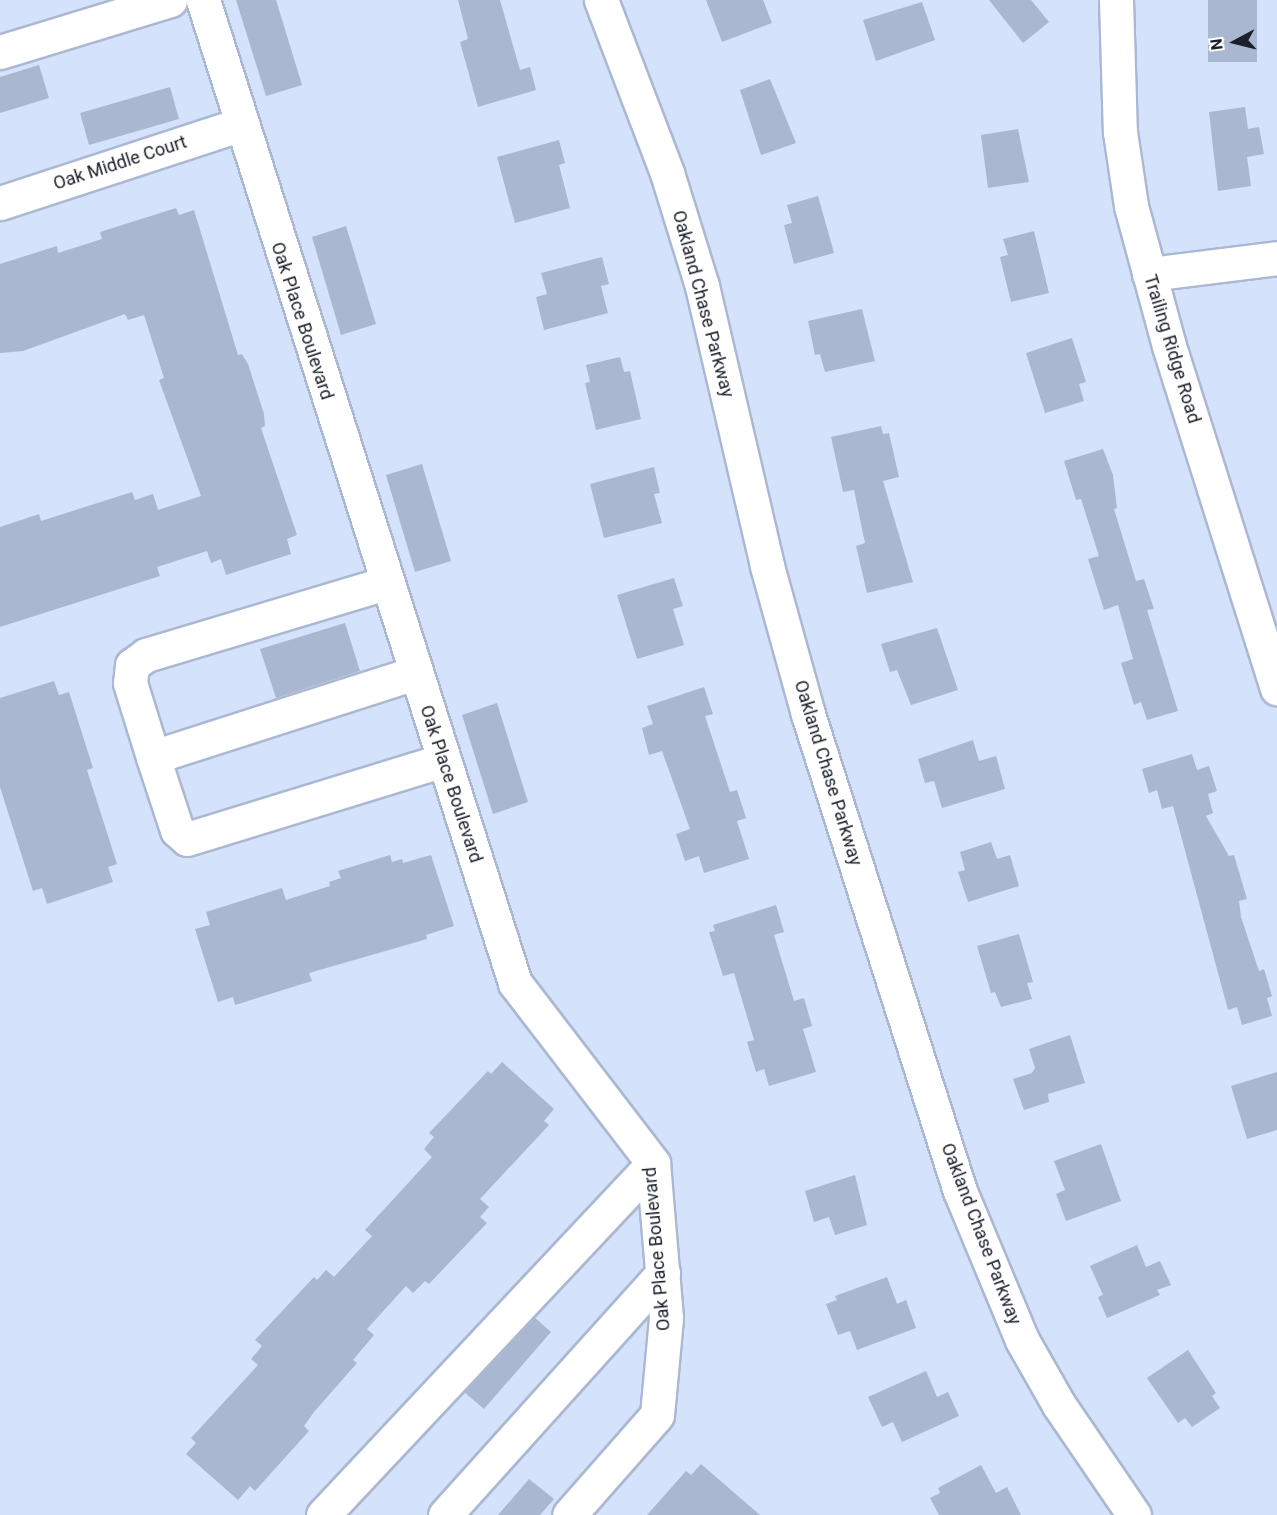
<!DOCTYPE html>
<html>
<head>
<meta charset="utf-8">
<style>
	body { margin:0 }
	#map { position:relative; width:1277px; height:1515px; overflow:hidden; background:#d4e2fc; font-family:Roboto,sans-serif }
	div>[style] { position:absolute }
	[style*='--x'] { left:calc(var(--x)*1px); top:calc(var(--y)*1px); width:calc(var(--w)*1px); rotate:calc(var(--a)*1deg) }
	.building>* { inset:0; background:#a9b7d0 }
	.roads { filter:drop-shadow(2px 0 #abb8d2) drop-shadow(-2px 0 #abb8d2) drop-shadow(0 2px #abb8d2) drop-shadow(0 -2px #abb8d2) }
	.minor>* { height:33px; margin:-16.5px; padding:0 16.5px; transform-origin:16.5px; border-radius:16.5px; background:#fff }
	span { translate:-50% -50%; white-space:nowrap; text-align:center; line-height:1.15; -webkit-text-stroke:6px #fff; paint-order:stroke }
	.street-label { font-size:18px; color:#1a1f29 }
	.north { position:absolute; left:1205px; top:12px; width:60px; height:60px; -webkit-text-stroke:4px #fff; paint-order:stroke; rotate:263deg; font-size:16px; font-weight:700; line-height:24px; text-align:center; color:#1a1f29 }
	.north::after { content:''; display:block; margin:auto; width:21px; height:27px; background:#1a1f29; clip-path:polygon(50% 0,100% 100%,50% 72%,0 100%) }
</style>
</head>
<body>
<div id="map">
	<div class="building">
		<i style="clip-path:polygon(236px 0,276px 0,302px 85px,266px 96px)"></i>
		<i style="clip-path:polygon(458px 0,500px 0,520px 70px,530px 67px,536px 90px,478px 107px,460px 42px,468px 39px)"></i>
		<i style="clip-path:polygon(706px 0,763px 0,772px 23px,722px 42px)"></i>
		<i style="clip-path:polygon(989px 0,1031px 0,1049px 22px,1023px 43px)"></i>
		<i style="clip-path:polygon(1208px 0,1257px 0,1257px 62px,1208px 62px)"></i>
		<i style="clip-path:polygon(922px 2px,935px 40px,876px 61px,863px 20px)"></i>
		<i style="clip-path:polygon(39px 65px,49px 98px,0 113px,0 77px)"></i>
		<i style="clip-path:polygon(770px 79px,796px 143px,761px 155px,740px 90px)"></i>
		<i style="clip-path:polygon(170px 87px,179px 119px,89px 145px,80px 113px)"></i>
		<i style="clip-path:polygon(1245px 107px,1248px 129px,1259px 127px,1264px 154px,1247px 157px,1251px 186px,1218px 191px,1209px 112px)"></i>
		<i style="clip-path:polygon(1018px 129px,1029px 182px,988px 188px,981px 135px)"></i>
		<i style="clip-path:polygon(559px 140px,565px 163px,559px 165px,570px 208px,515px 223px,497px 157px)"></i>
		<i style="clip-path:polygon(818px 196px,834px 253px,794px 264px,784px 225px,792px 223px,787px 205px)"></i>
		<i style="clip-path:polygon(176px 208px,179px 215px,194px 210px,238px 355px,242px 354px,248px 364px,264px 414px,265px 426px,261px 428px,297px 535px,287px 539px,291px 554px,226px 575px,221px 559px,211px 563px,207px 551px,157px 567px,160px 576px,0 627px,0 527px,39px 514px,41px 521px,132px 492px,135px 500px,153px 494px,158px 510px,201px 496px,159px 380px,164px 378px,144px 315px,128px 320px,125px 314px,23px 351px,0 353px,0 264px,57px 246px,58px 253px,102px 239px,100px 232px)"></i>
		<i style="clip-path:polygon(346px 226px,376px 324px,341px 335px,312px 237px)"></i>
		<i style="clip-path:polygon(1034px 231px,1049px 293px,1011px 302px,1000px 257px,1008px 255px,1003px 239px)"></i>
		<i style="clip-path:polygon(602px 257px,609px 284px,601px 286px,608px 313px,544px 330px,536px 297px,547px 294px,541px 273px)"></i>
		<i style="clip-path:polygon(862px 309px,875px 361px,825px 372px,820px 354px,815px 355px,808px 321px)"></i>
		<i style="clip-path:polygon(1072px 338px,1086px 382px,1079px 384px,1084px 401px,1045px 413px,1026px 353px)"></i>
		<i style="clip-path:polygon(620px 357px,624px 372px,630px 371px,641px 419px,596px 430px,585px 383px,590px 382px,586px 365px)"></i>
		<i style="clip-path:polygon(881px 426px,883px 434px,889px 433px,899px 477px,883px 481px,913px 582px,867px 593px,856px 546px,865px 543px,854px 490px,843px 492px,831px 437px)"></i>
		<i style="clip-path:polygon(1103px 449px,1113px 475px,1117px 508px,1114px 509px,1136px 581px,1144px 579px,1154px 609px,1147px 610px,1178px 711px,1147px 720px,1141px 702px,1134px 705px,1121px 663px,1133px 659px,1118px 605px,1104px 610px,1088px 559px,1099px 556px,1081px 499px,1076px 500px,1064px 461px)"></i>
		<i style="clip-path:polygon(422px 464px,451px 561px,415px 572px,386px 475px)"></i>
		<i style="clip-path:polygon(654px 467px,660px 493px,654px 494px,662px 523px,604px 538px,590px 484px)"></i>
		<i style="clip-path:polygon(674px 578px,683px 606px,673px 609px,684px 645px,637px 659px,617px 595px)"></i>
		<i style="clip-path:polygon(345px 623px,360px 671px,276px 698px,260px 649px)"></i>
		<i style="clip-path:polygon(937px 628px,958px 690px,911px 705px,897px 670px,890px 672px,881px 644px)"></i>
		<i style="clip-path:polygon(54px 681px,59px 695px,69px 692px,93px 768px,87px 770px,117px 864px,108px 867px,113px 882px,47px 904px,42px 888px,33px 891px,0 787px,0 698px)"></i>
		<i style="clip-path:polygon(704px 687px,713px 714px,705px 716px,730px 792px,737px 790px,746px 818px,737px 821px,749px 859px,704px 873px,699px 856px,685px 861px,676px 834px,690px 829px,662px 751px,649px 755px,642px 728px,653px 724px,647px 706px)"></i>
		<i style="clip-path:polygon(497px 703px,528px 802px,493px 814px,462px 715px)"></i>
		<i style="clip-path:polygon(973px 740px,979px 761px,996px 756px,1005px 789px,942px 808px,934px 781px,925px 783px,918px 759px)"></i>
		<i style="clip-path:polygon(1192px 754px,1197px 770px,1209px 766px,1217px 791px,1208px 794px,1213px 813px,1206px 816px,1229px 856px,1234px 855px,1247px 899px,1239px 901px,1241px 917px,1259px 971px,1264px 969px,1272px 996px,1267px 998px,1272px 1016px,1242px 1025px,1237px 1007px,1228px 1010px,1173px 806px,1162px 809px,1157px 790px,1149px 793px,1142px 769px)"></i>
		<i style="clip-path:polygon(991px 842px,997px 859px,1010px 855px,1019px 886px,968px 902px,958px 872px,965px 870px,960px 852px)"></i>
		<i style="clip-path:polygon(390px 855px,392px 862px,402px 859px,403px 863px,431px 855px,454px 926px,426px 935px,427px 939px,309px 973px,312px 981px,235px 1005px,233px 997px,218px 1002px,195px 929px,210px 925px,206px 912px,282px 888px,286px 900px,330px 886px,329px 882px,341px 878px,338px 871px)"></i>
		<i style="clip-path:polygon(776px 905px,784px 932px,774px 935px,794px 1001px,804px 998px,812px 1026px,803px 1029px,816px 1072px,769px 1086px,764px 1069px,756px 1072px,747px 1042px,754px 1040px,734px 973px,723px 976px,709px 932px,715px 931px,713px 925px)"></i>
		<i style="clip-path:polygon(1019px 934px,1033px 982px,1027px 983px,1032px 999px,1001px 1007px,995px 992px,991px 993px,977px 946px)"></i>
		<i style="clip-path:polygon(1070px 1035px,1085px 1083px,1048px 1094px,1049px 1102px,1024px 1110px,1013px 1079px,1032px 1073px,1035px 1068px,1029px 1049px)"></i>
		<i style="clip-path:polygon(502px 1062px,554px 1109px,544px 1121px,549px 1125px,480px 1199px,489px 1207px,480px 1217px,487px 1223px,429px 1284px,425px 1281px,413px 1293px,406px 1286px,367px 1329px,374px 1335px,353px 1360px,357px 1363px,314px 1412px,304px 1426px,309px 1431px,255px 1491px,250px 1486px,238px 1500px,186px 1454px,196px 1443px,191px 1438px,258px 1365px,251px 1359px,262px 1346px,255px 1340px,314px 1277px,317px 1280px,326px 1270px,334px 1277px,372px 1236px,365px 1230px,432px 1157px,424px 1149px,434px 1137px,429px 1133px,488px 1071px,491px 1074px)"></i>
		<i style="clip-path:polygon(1277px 1072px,1277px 1130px,1247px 1139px,1231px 1086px)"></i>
		<i style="clip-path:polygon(1101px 1144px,1121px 1201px,1066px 1221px,1056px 1194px,1065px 1190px,1054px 1161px)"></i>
		<i style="clip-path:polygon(855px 1175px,867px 1225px,835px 1235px,829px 1217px,814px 1222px,805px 1191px)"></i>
		<i style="clip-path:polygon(1137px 1245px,1146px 1267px,1160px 1261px,1171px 1285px,1157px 1290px,1160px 1295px,1107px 1318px,1098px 1297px,1103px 1295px,1090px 1266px)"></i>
		<i style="clip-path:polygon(887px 1277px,897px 1304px,906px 1300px,916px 1328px,857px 1350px,850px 1331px,838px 1335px,826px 1304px,837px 1300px,835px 1296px)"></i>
		<i style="clip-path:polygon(534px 1317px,551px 1332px,484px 1409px,464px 1392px)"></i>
		<i style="clip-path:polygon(1188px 1350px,1216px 1393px,1212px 1396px,1220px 1408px,1192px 1427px,1185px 1418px,1178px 1423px,1147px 1378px)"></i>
		<i style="clip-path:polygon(926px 1371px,937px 1397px,948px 1392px,959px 1416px,902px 1442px,893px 1422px,882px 1427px,868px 1397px)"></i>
		<i style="clip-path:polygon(701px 1464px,760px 1515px,647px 1515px,686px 1471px,691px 1475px)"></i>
		<i style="clip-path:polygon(981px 1465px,996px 1493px,1007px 1487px,1021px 1515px,939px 1515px,930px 1498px,940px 1493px,938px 1488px)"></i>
		<i style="clip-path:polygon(529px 1479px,554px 1499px,540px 1515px,498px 1515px)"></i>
	</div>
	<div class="roads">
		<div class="minor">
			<i style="--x:203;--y:0;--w:1031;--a:72.39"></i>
			<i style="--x:515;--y:983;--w:227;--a:52.5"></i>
			<i style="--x:653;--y:1163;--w:156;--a:85.2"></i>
			<i style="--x:666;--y:1318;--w:97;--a:95.3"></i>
			<i style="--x:657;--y:1415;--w:133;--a:131.3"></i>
			<i style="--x:601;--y:0;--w:185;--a:69.1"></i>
			<i style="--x:667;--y:173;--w:118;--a:72.8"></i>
			<i style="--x:702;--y:286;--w:287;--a:76.9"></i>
			<i style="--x:767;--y:566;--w:154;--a:74.5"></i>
			<i style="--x:808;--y:714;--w:501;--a:72.33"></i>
			<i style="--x:960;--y:1191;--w:161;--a:67.4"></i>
			<i style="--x:1022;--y:1340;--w:75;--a:60.4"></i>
			<i style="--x:1059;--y:1405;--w:133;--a:55.7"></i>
			<i style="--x:1116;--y:0;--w:132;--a:88.3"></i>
			<i style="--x:1120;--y:132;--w:75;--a:81.5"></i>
			<i style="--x:1131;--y:206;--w:145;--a:74.8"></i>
			<i style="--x:1169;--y:346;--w:359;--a:72.5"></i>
			<i style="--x:0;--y:52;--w:178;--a:-17"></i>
			<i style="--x:0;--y:203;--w:254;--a:-18.1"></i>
			<i style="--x:1149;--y:274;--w:129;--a:-7.1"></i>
			<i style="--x:386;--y:583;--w:251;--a:163.3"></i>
			<i style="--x:146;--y:655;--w:17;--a:144"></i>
			<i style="--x:132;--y:665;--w:18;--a:96"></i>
			<i style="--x:130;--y:683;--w:77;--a:72.7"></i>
			<i style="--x:153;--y:757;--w:77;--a:71.8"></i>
			<i style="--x:177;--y:830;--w:13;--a:42"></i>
			<i style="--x:187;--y:839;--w:268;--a:-17.1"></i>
			<i style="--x:153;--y:757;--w:275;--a:-17.8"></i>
			<i style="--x:323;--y:1515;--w:482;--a:-46.8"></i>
			<i style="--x:445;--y:1515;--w:326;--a:-48"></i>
		</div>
	</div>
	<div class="street-label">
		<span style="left:120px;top:163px;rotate:-18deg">Oak Middle Court</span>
		<span style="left:703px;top:304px;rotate:75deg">Oakland Chase Parkway</span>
		<span style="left:302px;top:321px;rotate:72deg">Oak Place Boulevard</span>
		<span style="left:1172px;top:349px;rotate:73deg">Trailing Ridge Road</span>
		<span style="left:828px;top:773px;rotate:73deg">Oakland Chase Parkway</span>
		<span style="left:451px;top:784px;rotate:72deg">Oak Place Boulevard</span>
		<span style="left:981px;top:1234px;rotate:69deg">Oakland Chase Parkway</span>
		<span style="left:657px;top:1249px;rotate:-95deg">Oak Place Boulevard</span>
	</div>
	<div class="north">N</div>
</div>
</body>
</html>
